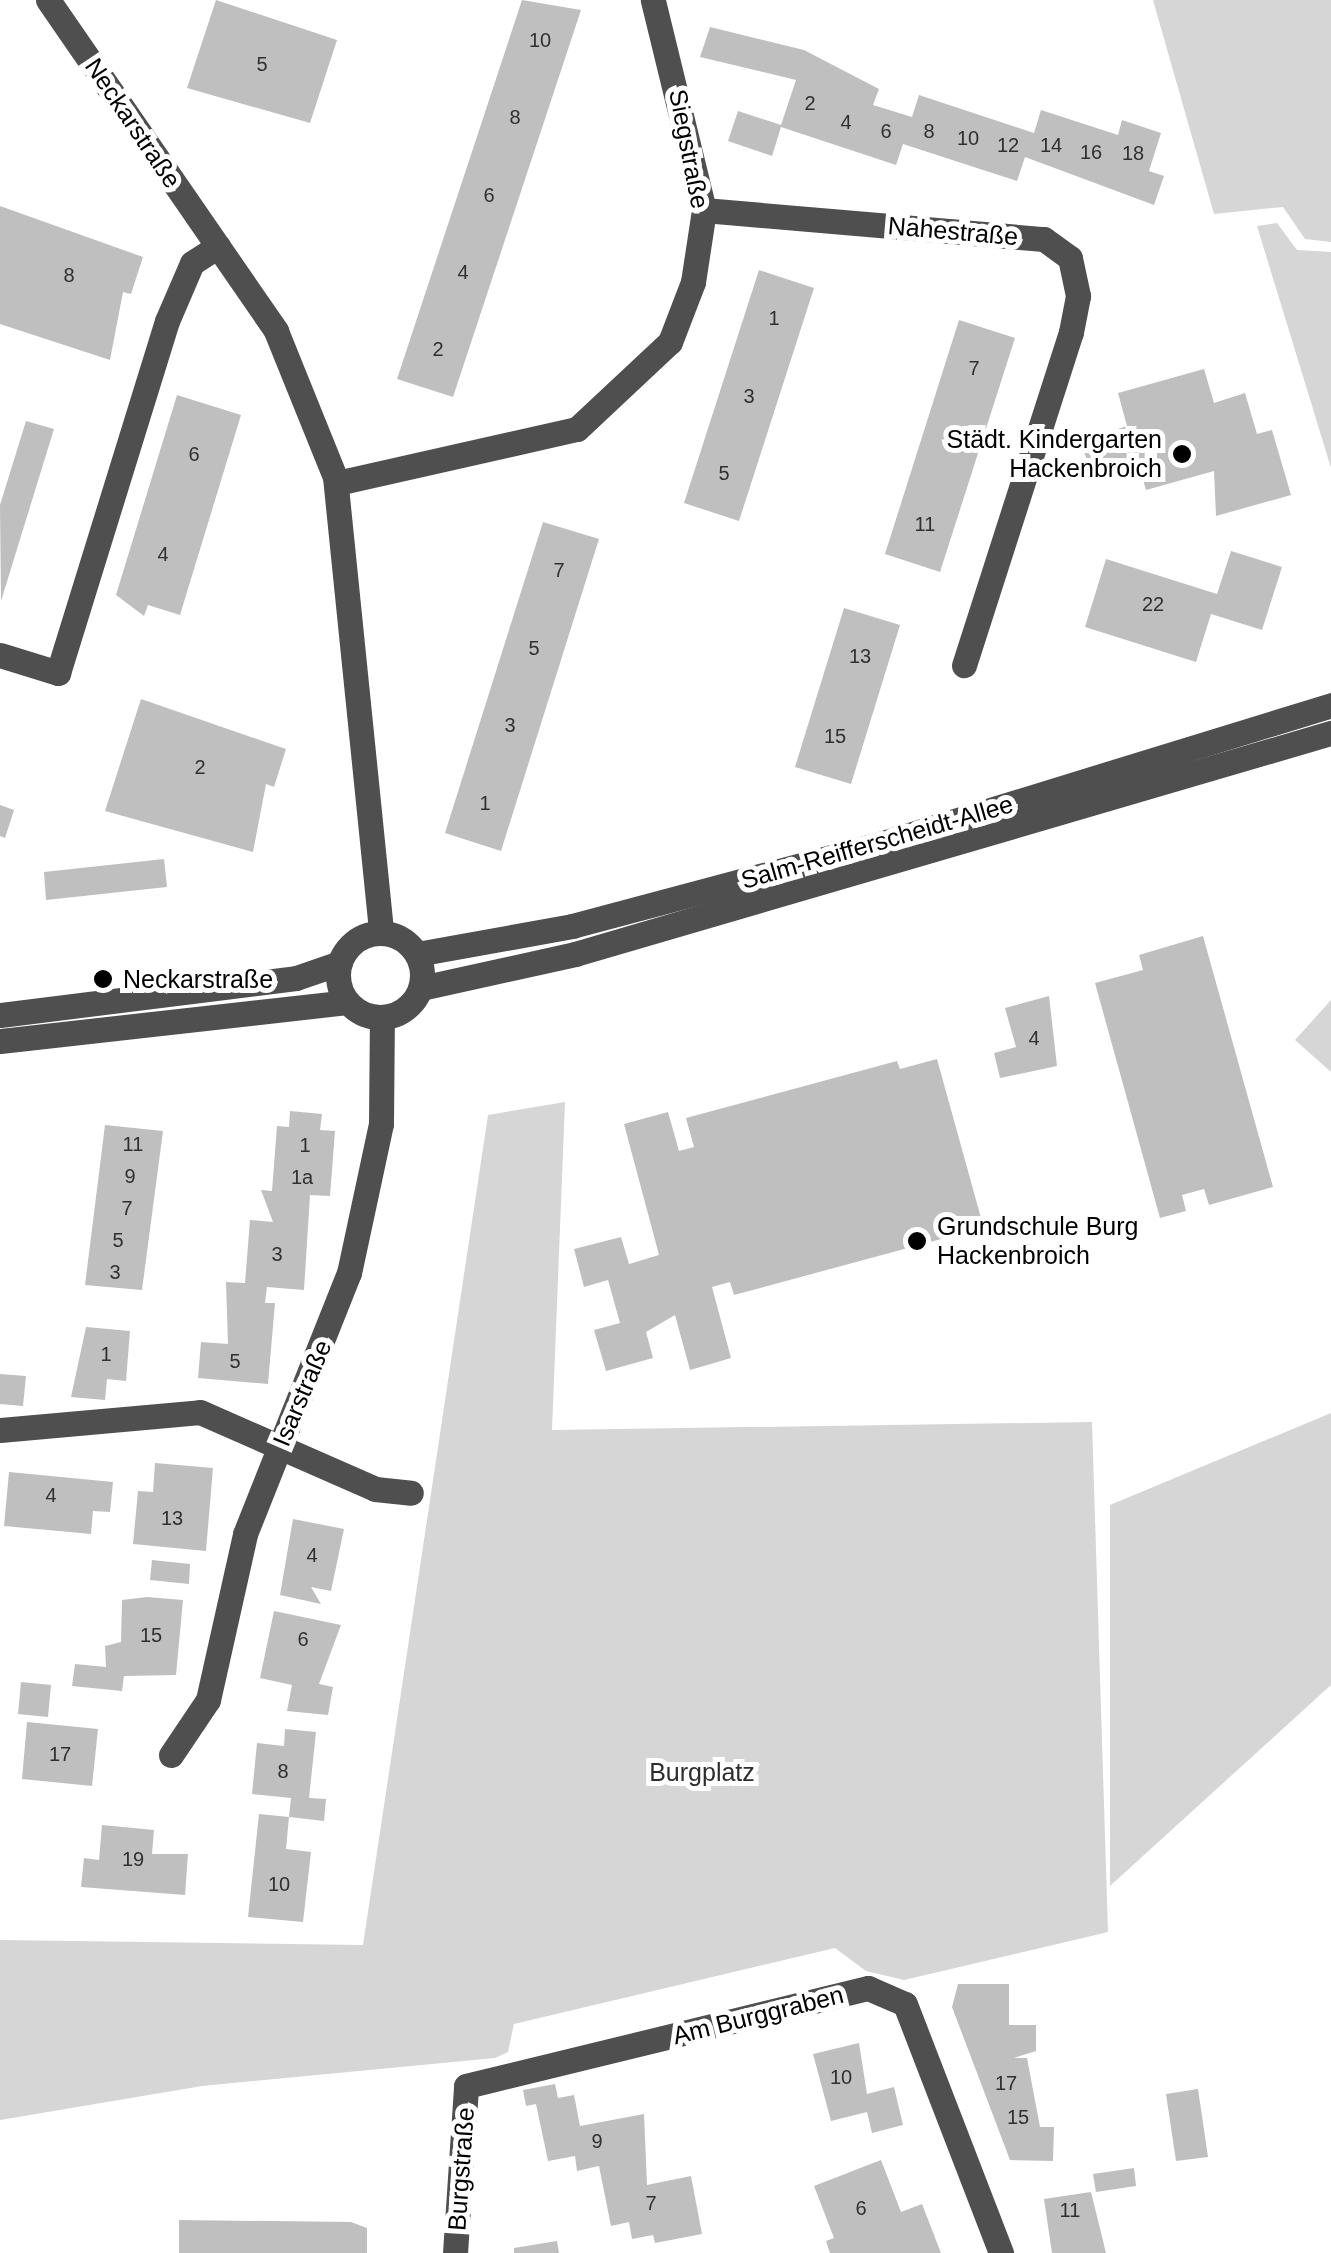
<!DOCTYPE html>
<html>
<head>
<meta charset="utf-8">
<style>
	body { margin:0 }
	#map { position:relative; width:1331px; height:2253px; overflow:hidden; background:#fff; font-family:Helvetica,sans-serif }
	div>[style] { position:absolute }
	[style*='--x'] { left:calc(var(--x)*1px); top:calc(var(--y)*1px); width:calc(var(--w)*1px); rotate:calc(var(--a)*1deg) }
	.green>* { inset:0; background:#d6d6d6 }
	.building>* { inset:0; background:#bfbfbf }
	.minor>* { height:25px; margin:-12.5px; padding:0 12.5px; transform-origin:12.5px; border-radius:12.5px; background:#4f4f4f }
	.minor>.ring { margin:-12.5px; padding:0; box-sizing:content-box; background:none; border:25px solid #4f4f4f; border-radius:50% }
	.dots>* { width:28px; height:28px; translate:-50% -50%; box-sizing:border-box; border:5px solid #fff; border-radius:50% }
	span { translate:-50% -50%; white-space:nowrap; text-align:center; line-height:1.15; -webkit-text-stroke:10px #fff; paint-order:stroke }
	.number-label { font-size:20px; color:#303030 }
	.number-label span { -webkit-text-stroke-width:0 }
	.street-label { font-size:25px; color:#000 }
	.poi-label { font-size:25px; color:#000 }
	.right { translate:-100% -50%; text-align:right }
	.left { translate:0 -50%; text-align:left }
	.park-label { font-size:25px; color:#2d2d2d }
</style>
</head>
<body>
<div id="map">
	<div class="green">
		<i style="clip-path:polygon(1153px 0,1331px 0,1331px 242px,1305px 239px,1283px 207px,1214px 214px)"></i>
		<i style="clip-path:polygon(1277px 223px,1297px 250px,1331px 252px,1331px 468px,1257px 226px)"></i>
		<i style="clip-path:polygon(1331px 1000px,1331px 1072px,1295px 1040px)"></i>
		<i style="clip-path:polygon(565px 1102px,552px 1430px,1092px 1422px,1108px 1932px,904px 1980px,866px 1971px,835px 1948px,514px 2024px,508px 2052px,495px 2058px,202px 2086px,0 2120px,0 1940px,363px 1945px,488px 1115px)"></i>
		<i style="clip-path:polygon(1331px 1413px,1331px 1685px,1110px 1886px,1110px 1505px)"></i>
	</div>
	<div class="building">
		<i style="clip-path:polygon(216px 0,337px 40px,310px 123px,187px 88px)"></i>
		<i style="clip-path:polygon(522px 0,581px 10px,453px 397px,397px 379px)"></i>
		<i style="clip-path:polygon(710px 27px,804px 50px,879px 89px,873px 105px,912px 117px,919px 95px,1034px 133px,1041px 110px,1118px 135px,1122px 120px,1161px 133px,1149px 171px,1164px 176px,1154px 205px,1025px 157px,1017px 181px,903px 144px,896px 165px,781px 127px,772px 156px,728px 141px,738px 111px,781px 125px,796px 80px,700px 57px)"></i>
		<i style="clip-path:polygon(0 206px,143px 257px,131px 294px,123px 292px,110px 360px,0 324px)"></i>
		<i style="clip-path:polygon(759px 270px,814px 288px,739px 521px,684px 503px)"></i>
		<i style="clip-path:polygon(959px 320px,1015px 338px,940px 572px,885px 554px)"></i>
		<i style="clip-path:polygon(1204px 369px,1214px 403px,1245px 393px,1257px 434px,1272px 430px,1291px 495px,1216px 516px,1214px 471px,1146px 490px,1140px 469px,1109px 477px,1105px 467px,1090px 471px,1081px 441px,1127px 426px,1118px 393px)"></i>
		<i style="clip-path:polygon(177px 395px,241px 415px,180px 615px,148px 605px,144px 616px,116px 595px)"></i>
		<i style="clip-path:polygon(26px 421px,54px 429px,1px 601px,0 505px)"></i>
		<i style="clip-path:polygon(543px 522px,599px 539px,501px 851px,445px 833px)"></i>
		<i style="clip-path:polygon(1231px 551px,1282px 567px,1262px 630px,1211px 614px,1196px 662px,1085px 627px,1106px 559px,1217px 594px)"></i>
		<i style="clip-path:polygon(844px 608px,900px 625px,851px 784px,795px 767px)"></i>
		<i style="clip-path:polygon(141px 699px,286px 749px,274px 787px,266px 784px,253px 852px,105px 811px)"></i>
		<i style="clip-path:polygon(0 805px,14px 810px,5px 838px,0 836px)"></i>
		<i style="clip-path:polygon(164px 859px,167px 887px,46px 900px,44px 872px)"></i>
		<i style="clip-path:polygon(1203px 936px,1273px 1187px,1209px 1205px,1204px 1189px,1182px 1195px,1186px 1211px,1160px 1218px,1095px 983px,1143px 970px,1139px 955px)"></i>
		<i style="clip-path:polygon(1049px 996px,1057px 1066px,1000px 1078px,994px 1053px,1016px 1047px,1005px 1008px)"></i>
		<i style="clip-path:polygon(937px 1059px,981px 1218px,943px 1228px,945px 1238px,734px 1295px,730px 1282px,712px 1287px,731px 1358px,690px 1370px,675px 1315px,646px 1332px,653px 1358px,606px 1371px,594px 1330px,620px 1323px,608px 1280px,584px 1287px,574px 1249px,621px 1237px,629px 1264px,659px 1255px,624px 1124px,668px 1112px,679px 1151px,694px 1147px,686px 1118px,897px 1061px,900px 1069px)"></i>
		<i style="clip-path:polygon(290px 1111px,322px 1114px,320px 1130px,335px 1131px,330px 1196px,310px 1195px,304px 1290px,267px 1287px,265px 1303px,275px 1303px,268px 1384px,198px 1378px,201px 1342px,228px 1344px,226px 1282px,245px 1283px,250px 1220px,273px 1222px,261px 1190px,272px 1191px,277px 1126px,289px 1127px)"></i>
		<i style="clip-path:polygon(105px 1125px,163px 1131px,142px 1290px,85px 1285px)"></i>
		<i style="clip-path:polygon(86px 1327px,130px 1331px,126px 1381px,107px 1379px,105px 1400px,71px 1397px)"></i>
		<i style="clip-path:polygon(0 1374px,26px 1376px,23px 1406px,0 1404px)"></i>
		<i style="clip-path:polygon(155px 1463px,213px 1468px,206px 1551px,133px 1544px,138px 1491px,153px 1492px)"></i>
		<i style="clip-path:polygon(9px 1472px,113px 1482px,110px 1512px,93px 1511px,91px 1534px,4px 1526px)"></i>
		<i style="clip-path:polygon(293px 1519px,344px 1529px,331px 1591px,311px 1587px,321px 1604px,280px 1595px)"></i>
		<i style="clip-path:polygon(152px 1560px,190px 1564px,189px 1584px,150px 1580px)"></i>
		<i style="clip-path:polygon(147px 1597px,183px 1600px,176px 1675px,124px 1676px,122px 1691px,72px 1686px,75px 1664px,106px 1667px,105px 1646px,121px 1642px,122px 1600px)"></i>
		<i style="clip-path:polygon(274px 1611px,341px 1625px,319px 1684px,333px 1687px,328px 1715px,287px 1711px,292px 1685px,260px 1678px)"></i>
		<i style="clip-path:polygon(21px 1682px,51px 1685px,48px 1717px,18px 1714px)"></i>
		<i style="clip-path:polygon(27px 1722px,98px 1729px,92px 1786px,22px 1779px)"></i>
		<i style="clip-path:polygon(285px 1729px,316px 1732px,309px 1798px,326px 1799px,324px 1821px,289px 1817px,291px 1798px,252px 1794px,257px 1743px,284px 1746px)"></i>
		<i style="clip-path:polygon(259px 1814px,289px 1817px,286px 1849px,311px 1852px,303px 1922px,248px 1917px)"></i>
		<i style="clip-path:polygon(102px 1825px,154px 1830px,152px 1854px,188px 1854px,185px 1895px,81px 1887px,84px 1858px,99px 1860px)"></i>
		<i style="clip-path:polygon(958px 1984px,1009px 1984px,1009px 2025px,1036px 2025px,1036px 2051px,1014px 2058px,1027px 2058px,1040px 2127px,1054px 2127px,1053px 2161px,1010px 2160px,952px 2007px)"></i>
		<i style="clip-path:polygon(859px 2043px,867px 2094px,894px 2087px,903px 2125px,872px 2133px,867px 2112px,831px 2121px,813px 2054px)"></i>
		<i style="clip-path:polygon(555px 2084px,558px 2098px,574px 2095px,580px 2126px,644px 2114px,647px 2185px,691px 2176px,702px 2234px,655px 2243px,653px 2235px,632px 2239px,629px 2222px,611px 2226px,599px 2166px,577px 2171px,575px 2156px,548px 2161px,536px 2104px,526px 2106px,523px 2090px)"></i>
		<i style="clip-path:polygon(1198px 2089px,1208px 2157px,1176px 2161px,1166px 2094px)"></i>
		<i style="clip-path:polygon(881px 2160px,901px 2212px,922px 2204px,941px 2253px,830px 2253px,826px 2241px,834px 2238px,814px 2186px)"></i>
		<i style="clip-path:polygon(1134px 2168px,1136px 2186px,1096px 2192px,1093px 2174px)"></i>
		<i style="clip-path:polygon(1091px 2192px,1106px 2253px,1052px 2253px,1044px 2199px)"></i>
		<i style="clip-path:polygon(179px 2220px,351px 2222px,367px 2228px,367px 2253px,179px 2253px)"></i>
		<i style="clip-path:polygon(557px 2241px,559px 2253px,514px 2253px,514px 2248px)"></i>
	</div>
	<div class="minor">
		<i style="--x:48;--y:0;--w:402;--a:55.4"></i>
		<i style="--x:276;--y:331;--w:157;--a:68"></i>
		<i style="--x:335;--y:477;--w:457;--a:84.2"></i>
		<i style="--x:704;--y:210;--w:341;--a:4.9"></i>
		<i style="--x:1044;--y:239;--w:32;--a:36"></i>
		<i style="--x:1070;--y:258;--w:39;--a:78"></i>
		<i style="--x:1078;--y:296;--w:37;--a:101"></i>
		<i style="--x:1071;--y:332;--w:350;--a:107.8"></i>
		<i style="--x:337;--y:483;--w:246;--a:-12.7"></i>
		<i style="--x:577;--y:429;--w:127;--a:-43.1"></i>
		<i style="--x:670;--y:342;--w:64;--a:-69"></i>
		<i style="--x:693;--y:282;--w:73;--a:-81.3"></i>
		<i style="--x:704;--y:210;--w:216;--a:-103.7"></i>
		<i style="--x:0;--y:655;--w:61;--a:17.2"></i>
		<i style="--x:58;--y:673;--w:368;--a:-72.8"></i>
		<i style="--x:167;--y:321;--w:63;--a:-66.7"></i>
		<i style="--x:192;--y:263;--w:31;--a:-33"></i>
		<i class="ring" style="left:338px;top:933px;width:59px;height:59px"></i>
		<i style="--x:417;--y:954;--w:158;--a:-10.2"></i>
		<i style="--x:572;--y:926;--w:322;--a:-14.9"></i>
		<i style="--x:883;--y:843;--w:469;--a:-17.1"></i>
		<i style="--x:421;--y:988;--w:158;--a:-12.4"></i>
		<i style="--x:575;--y:954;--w:788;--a:-16.3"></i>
		<i style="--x:0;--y:1015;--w:298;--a:-7.1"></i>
		<i style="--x:296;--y:978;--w:46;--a:-18.8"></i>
		<i style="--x:0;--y:1041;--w:349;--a:-6.4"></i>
		<i style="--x:0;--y:1430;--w:201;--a:-5.1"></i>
		<i style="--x:200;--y:1412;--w:191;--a:23.7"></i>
		<i style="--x:375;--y:1489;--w:36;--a:6"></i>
		<i style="--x:171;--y:1755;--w:66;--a:-56.1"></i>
		<i style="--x:208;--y:1700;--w:170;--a:-77.4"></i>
		<i style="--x:245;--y:1534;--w:281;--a:-68.3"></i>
		<i style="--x:349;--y:1273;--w:152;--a:-77.9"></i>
		<i style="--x:381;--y:1124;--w:106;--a:-89.5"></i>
		<i style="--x:455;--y:2253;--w:167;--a:-86.2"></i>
		<i style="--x:466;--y:2086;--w:414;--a:-13.7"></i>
		<i style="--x:868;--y:1988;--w:40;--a:23.4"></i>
		<i style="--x:905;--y:2004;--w:267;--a:68.9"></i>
	</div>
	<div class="dots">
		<i style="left:1182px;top:454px;background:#000"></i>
		<i style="left:103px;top:979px;background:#000"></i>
		<i style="left:917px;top:1241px;background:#000"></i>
	</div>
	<div class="number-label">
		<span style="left:540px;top:40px">10</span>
		<span style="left:262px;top:64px">5</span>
		<span style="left:810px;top:103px">2</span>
		<span style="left:515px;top:117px">8</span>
		<span style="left:846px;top:122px">4</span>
		<span style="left:886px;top:131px">6</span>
		<span style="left:929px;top:131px">8</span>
		<span style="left:968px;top:138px">10</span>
		<span style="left:1008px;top:145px">12</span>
		<span style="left:1051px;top:145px">14</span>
		<span style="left:1091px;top:152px">16</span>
		<span style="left:1133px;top:153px">18</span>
		<span style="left:489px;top:195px">6</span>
		<span style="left:463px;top:272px">4</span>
		<span style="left:69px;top:275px">8</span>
		<span style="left:774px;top:318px">1</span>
		<span style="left:438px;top:349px">2</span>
		<span style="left:974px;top:368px">7</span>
		<span style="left:749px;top:396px">3</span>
		<span style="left:194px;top:454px">6</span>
		<span style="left:724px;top:473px">5</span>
		<span style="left:925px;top:524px">11</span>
		<span style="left:163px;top:554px">4</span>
		<span style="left:559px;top:570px">7</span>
		<span style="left:1153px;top:604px">22</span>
		<span style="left:534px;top:648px">5</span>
		<span style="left:860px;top:656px">13</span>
		<span style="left:510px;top:725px">3</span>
		<span style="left:835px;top:736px">15</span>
		<span style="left:200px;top:767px">2</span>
		<span style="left:485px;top:803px">1</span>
		<span style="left:1034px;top:1038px">4</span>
		<span style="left:133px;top:1144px">11</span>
		<span style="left:305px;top:1145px">1</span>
		<span style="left:130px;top:1176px">9</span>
		<span style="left:302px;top:1177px">1a</span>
		<span style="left:127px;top:1208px">7</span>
		<span style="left:118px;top:1240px">5</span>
		<span style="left:277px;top:1254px">3</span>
		<span style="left:115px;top:1272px">3</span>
		<span style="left:106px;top:1354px">1</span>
		<span style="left:235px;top:1361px">5</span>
		<span style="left:51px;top:1495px">4</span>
		<span style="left:172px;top:1518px">13</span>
		<span style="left:312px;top:1555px">4</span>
		<span style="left:151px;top:1635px">15</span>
		<span style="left:303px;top:1639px">6</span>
		<span style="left:60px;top:1754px">17</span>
		<span style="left:283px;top:1771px">8</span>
		<span style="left:133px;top:1859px">19</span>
		<span style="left:279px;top:1884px">10</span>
		<span style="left:841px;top:2077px">10</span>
		<span style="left:1006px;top:2083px">17</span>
		<span style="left:1018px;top:2117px">15</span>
		<span style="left:597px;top:2141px">9</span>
		<span style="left:651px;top:2203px">7</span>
		<span style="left:861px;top:2208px">6</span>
		<span style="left:1070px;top:2210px">11</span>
	</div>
	<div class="street-label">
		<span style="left:133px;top:123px;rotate:56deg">Neckarstraße</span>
		<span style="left:689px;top:149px;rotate:79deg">Siegstraße</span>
		<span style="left:953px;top:231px;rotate:5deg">Nahestraße</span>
		<span style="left:877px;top:842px;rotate:-16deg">Salm-Reifferscheidt-Allee</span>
		<span style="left:302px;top:1393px;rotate:-67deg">Isarstraße</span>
		<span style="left:758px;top:2015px;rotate:-14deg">Am Burggraben</span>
		<span style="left:461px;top:2169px;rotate:-86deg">Burgstraße</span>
	</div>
	<div class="poi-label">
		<span class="right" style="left:1162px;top:454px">Städt. Kindergarten<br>Hackenbroich</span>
		<span class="left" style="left:123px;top:979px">Neckarstraße</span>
		<span class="left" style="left:937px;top:1241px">Grundschule Burg<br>Hackenbroich</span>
	</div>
	<div class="park-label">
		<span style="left:702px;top:1772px">Burgplatz</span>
	</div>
</div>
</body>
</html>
